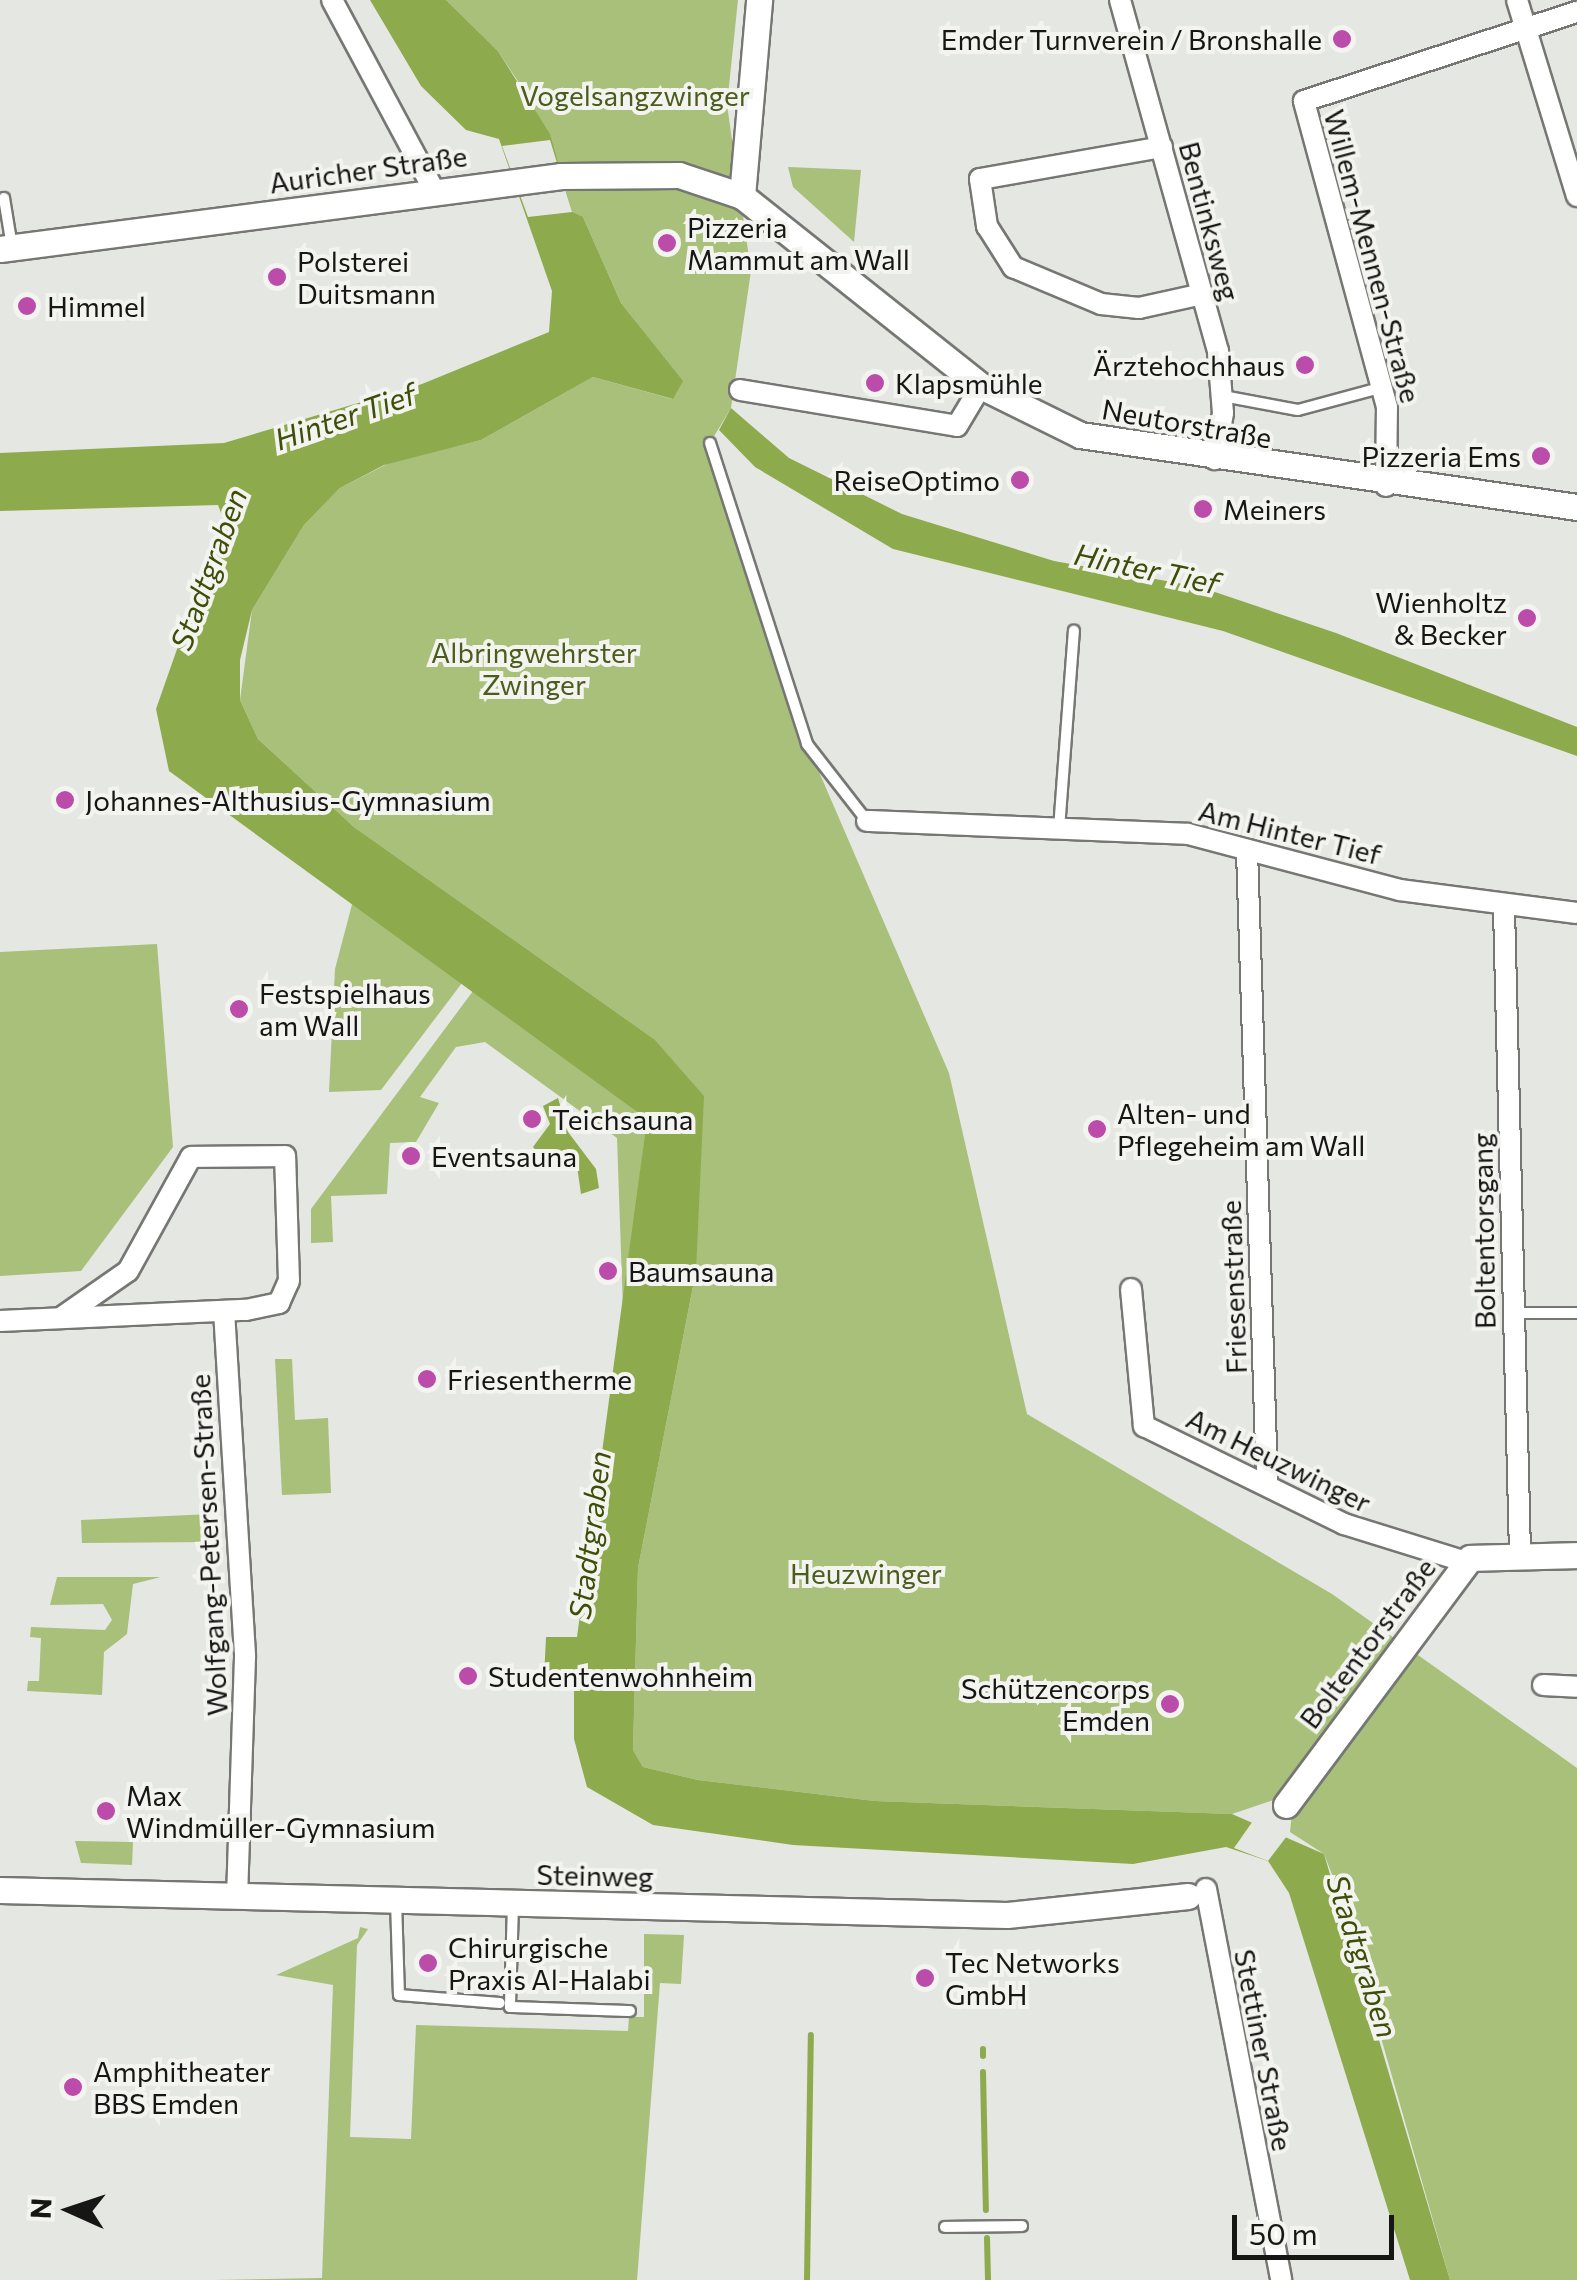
<!DOCTYPE html>
<html>
<head>
<meta charset="utf-8">
<style>
	body { margin:0 }
	#map { position:relative; width:1577px; height:2280px; overflow:hidden; background:#e5e7e3; font-family:Commissioner,sans-serif }
	div>[style] { position:absolute }
	[style*='--x'] { left:calc(var(--x)*1px); top:calc(var(--y)*1px); width:calc(var(--w)*1px); rotate:calc(var(--a)*1deg) }
	.green>* { inset:0; background:#a8c07a }
	.water>* { inset:0; background:#8daa4d }
	.pier>* { inset:0; background:#e5e7e3 }
	.stream>* { height:6px; margin:-3px; padding:0 3px; transform-origin:3px; border-radius:3px; background:#8daa4d }
	.roads { filter:drop-shadow(2px 0 #767773) drop-shadow(-2px 0 #767773) drop-shadow(0 2px #767773) drop-shadow(0 -2px #767773) }
	.service>* { height:10px; margin:-5px; padding:0 5px; transform-origin:5px; border-radius:5px; background:#fff }
	.minor>* { height:20px; margin:-10px; padding:0 10px; transform-origin:10px; border-radius:10px; background:#fff }
	.tertiary>* { height:25px; margin:-12.5px; padding:0 12.5px; transform-origin:12.5px; border-radius:12.5px; background:#fff }
	.dots>* { width:28px; height:28px; translate:-50% -50%; box-sizing:border-box; border:5px solid #f3f4f0; border-radius:50% }
	span { translate:-50% -50%; white-space:nowrap; text-align:center; line-height:1.15; -webkit-text-stroke:8px #f3f4f0; paint-order:stroke }
	.poi-label { font-size:28px; color:#161715 }
	.right { translate:-100% -50%; text-align:right }
	.left { translate:0 -50%; text-align:left }
	.park-label { font-size:28px; color:#4a5d1c }
	.street-label { font-size:28px; color:#161715 }
	.water-label { font-size:30px; color:#3d4e09; font-style:italic }
	.north { position:absolute; left:20px; top:2160px; width:100px; height:100px; -webkit-text-stroke:8px #f3f4f0; paint-order:stroke; rotate:273deg; font-size:28px; font-weight:700; line-height:40px; text-align:center; color:#161715 }
	.north::after { content:''; display:block; margin:auto; width:35px; height:45px; background:#161715; clip-path:polygon(50% 0,100% 100%,50% 72%,0 100%) }
	.scale { position:absolute; left:1232px; top:2215px; width:162px; height:45px; box-sizing:border-box; border:5px solid #161715; border-top:0; padding-left:12px; font-size:30px; line-height:35px; white-space:nowrap; color:#161715; -webkit-text-stroke:8px #f3f4f0; paint-order:stroke }
</style>
</head>
<body>
<div id="map">
	<div class="green">
		<i style="clip-path:polygon(446px 0,738px 0,727px 105px,751px 271px,731px 408px,710px 443px,807px 744px,949px 1073px,1027px 1414px,1332px 1594px,1577px 1768px,1577px 2280px,1450px 2280px,1341px 1897px,1324px 1854px,1290px 1832px,1294px 1793px,1232px 1814px,875px 1801px,698px 1780px,643px 1767px,633px 1750px,638px 1568px,696px 1271px,654px 1039px,354px 827px,258px 739px,240px 700px,252px 610px,304px 525px,340px 488px,393px 461px,481px 440px,593px 377px,672px 399px,682px 381px,621px 303px,583px 217px,574px 217px,531px 101px,498px 51px)"></i>
		<i style="clip-path:polygon(788px 167px,861px 170px,854px 242px,793px 187px)"></i>
		<i style="clip-path:polygon(354px 897px,465px 979px,381px 1090px,329px 1092px,335px 969px)"></i>
		<i style="clip-path:polygon(157px 944px,173px 1147px,81px 1271px,0 1276px,0 952px)"></i>
		<i style="clip-path:polygon(476px 987px,647px 1119px,623px 1309px,617px 1138px,485px 1042px,456px 1047px,420px 1097px,439px 1103px,416px 1142px,390px 1143px,387px 1194px,331px 1196px,333px 1242px,311px 1243px,311px 1209px)"></i>
		<i style="clip-path:polygon(275px 1359px,292px 1359px,295px 1420px,328px 1418px,331px 1493px,282px 1495px)"></i>
		<i style="clip-path:polygon(211px 1514px,212px 1542px,82px 1543px,81px 1520px)"></i>
		<i style="clip-path:polygon(57px 1577px,161px 1577px,133px 1584px,127px 1634px,104px 1652px,102px 1695px,27px 1691px,28px 1681px,39px 1681px,41px 1638px,30px 1637px,31px 1627px,105px 1630px,112px 1620px,103px 1604px,50px 1605px)"></i>
		<i style="clip-path:polygon(75px 1841px,133px 1842px,132px 1865px,81px 1863px)"></i>
		<i style="clip-path:polygon(360px 1927px,368px 1929px,357px 1945px,350px 2137px,411px 2139px,416px 2025px,628px 2031px,629px 2017px,644px 2017px,644px 1934px,684px 1935px,681px 1984px,660px 1983px,637px 2280px,212px 2280px,322px 2278px,333px 1985px,276px 1975px,358px 1938px)"></i>
	</div>
	<div class="water">
		<i style="clip-path:polygon(370px 0,446px 0,498px 51px,550px 134px,572px 212px,583px 217px,621px 303px,683px 381px,673px 399px,593px 377px,481px 440px,384px 465px,340px 488px,304px 525px,252px 610px,240px 660px,240px 700px,258px 739px,354px 827px,654px 1039px,704px 1096px,696px 1271px,638px 1568px,633px 1750px,643px 1767px,698px 1780px,875px 1801px,1232px 1814px,1324px 1854px,1450px 2280px,1410px 2280px,1289px 1893px,1268px 1861px,1226px 1847px,1133px 1864px,793px 1845px,653px 1825px,587px 1787px,574px 1739px,574px 1681px,544px 1677px,546px 1637px,577px 1637px,647px 1119px,169px 771px,156px 709px,223px 518px,218px 505px,0 511px,0 453px,224px 443px,422px 384px,549px 332px,552px 291px,499px 139px,466px 130px,421px 86px)"></i>
		<i style="clip-path:polygon(731px 408px,789px 458px,902px 514px,1054px 561px,1200px 587px,1336px 633px,1577px 727px,1577px 756px,1223px 631px,893px 549px,755px 467px,719px 430px)"></i>
		<i style="clip-path:polygon(558px 1098px,568px 1132px,596px 1169px,599px 1188px,581px 1194px,577px 1166px,553px 1170px,533px 1147px,550px 1124px,543px 1106px)"></i>
	</div>
	<div class="pier">
		<i style="clip-path:polygon(550px 140px,572px 212px,528px 217px,502px 146px)"></i>
		<i style="clip-path:polygon(1255px 1818px,1290px 1832px,1268px 1861px,1234px 1848px)"></i>
	</div>
	<div class="stream">
		<i style="--x:983;--y:2049;--w:7;--a:90"></i>
		<i style="--x:983;--y:2072;--w:138;--a:88.8"></i>
		<i style="--x:987;--y:2238;--w:42;--a:88.6"></i>
		<i style="--x:807;--y:2280;--w:245;--a:-89.1"></i>
	</div>
	<div class="roads">
		<div class="service">
			<i style="--x:4;--y:198;--w:50;--a:80.7"></i>
			<i style="--x:1223;--y:396;--w:76;--a:10.6"></i>
			<i style="--x:1298;--y:410;--w:88;--a:-15.1"></i>
			<i style="--x:710;--y:443;--w:316;--a:72.1"></i>
			<i style="--x:807;--y:744;--w:98;--a:52.1"></i>
			<i style="--x:1059;--y:829;--w:199;--a:-85.7"></i>
			<i style="--x:1513;--y:1313;--w:64;--a:0"></i>
			<i style="--x:396;--y:1901;--w:94;--a:88.2"></i>
			<i style="--x:399;--y:1995;--w:101;--a:4.5"></i>
			<i style="--x:513;--y:1904;--w:103;--a:91.7"></i>
			<i style="--x:510;--y:2007;--w:120;--a:1.9"></i>
			<i style="--x:945;--y:2227;--w:77;--a:-0.7"></i>
		</div>
		<div class="minor">
			<i style="--x:332;--y:0;--w:218;--a:61.8"></i>
			<i style="--x:1120;--y:0;--w:364;--a:74.4"></i>
			<i style="--x:1218;--y:351;--w:62;--a:85.4"></i>
			<i style="--x:1223;--y:413;--w:47;--a:99.9"></i>
			<i style="--x:1517;--y:0;--w:205;--a:73"></i>
			<i style="--x:1162;--y:147;--w:185;--a:170"></i>
			<i style="--x:980;--y:179;--w:48;--a:81.5"></i>
			<i style="--x:987;--y:226;--w:49;--a:57.6"></i>
			<i style="--x:1013;--y:267;--w:95;--a:22.8"></i>
			<i style="--x:1101;--y:304;--w:38;--a:6"></i>
			<i style="--x:1139;--y:308;--w:65;--a:-12.5"></i>
			<i style="--x:740;--y:390;--w:220;--a:9.4"></i>
			<i style="--x:957;--y:426;--w:47;--a:-59"></i>
			<i style="--x:1386;--y:486;--w:79;--a:-89.3"></i>
			<i style="--x:1387;--y:407;--w:317;--a:-105.2"></i>
			<i style="--x:1304;--y:101;--w:287;--a:-18.1"></i>
			<i style="--x:867;--y:821;--w:321;--a:2.3"></i>
			<i style="--x:1188;--y:834;--w:219;--a:14.8"></i>
			<i style="--x:1400;--y:890;--w:178;--a:7.4"></i>
			<i style="--x:1247;--y:850;--w:631;--a:88.18"></i>
			<i style="--x:1504;--y:908;--w:645;--a:88.58"></i>
			<i style="--x:1131;--y:1289;--w:138;--a:84.6"></i>
			<i style="--x:1144;--y:1426;--w:223;--a:26.1"></i>
			<i style="--x:1344;--y:1524;--w:128;--a:17.3"></i>
			<i style="--x:224;--y:1311;--w:347;--a:86.5"></i>
			<i style="--x:245;--y:1657;--w:240;--a:91.9"></i>
			<i style="--x:0;--y:1321;--w:246;--a:-2.6"></i>
			<i style="--x:246;--y:1310;--w:34;--a:-12"></i>
			<i style="--x:279;--y:1303;--w:24;--a:-66"></i>
			<i style="--x:289;--y:1281;--w:125;--a:-91.8"></i>
			<i style="--x:285;--y:1156;--w:94;--a:179.4"></i>
			<i style="--x:191;--y:1157;--w:130;--a:118.9"></i>
			<i style="--x:128;--y:1271;--w:80;--a:145.1"></i>
			<i style="--x:1543;--y:1685;--w:34;--a:3"></i>
			<i style="--x:1206;--y:1889;--w:398;--a:79.1"></i>
		</div>
		<div class="tertiary">
			<i style="--x:742;--y:196;--w:197;--a:-85"></i>
			<i style="--x:0;--y:249;--w:566;--a:-7.41"></i>
			<i style="--x:561;--y:176;--w:118;--a:-0.5"></i>
			<i style="--x:679;--y:175;--w:66;--a:18.4"></i>
			<i style="--x:742;--y:196;--w:305;--a:38.5"></i>
			<i style="--x:981;--y:386;--w:110;--a:26.3"></i>
			<i style="--x:1080;--y:435;--w:502;--a:8.24"></i>
			<i style="--x:1286;--y:1805;--w:308;--a:-53.3"></i>
			<i style="--x:1470;--y:1558;--w:107;--a:-1.6"></i>
			<i style="--x:0;--y:1890;--w:1007;--a:1.42"></i>
			<i style="--x:1007;--y:1915;--w:182;--a:-6"></i>
		</div>
	</div>
	<div class="dots">
		<i style="left:1342px;top:39px;background:#bb4caa"></i>
		<i style="left:667px;top:243px;background:#bb4caa"></i>
		<i style="left:277px;top:277px;background:#bb4caa"></i>
		<i style="left:27px;top:306px;background:#bb4caa"></i>
		<i style="left:1305px;top:365px;background:#bb4caa"></i>
		<i style="left:875px;top:383px;background:#bb4caa"></i>
		<i style="left:1541px;top:456px;background:#bb4caa"></i>
		<i style="left:1020px;top:480px;background:#bb4caa"></i>
		<i style="left:1203px;top:509px;background:#bb4caa"></i>
		<i style="left:1527px;top:618px;background:#bb4caa"></i>
		<i style="left:65px;top:800px;background:#bb4caa"></i>
		<i style="left:239px;top:1009px;background:#bb4caa"></i>
		<i style="left:532px;top:1119px;background:#bb4caa"></i>
		<i style="left:1097px;top:1129px;background:#bb4caa"></i>
		<i style="left:411px;top:1156px;background:#bb4caa"></i>
		<i style="left:608px;top:1271px;background:#bb4caa"></i>
		<i style="left:427px;top:1379px;background:#bb4caa"></i>
		<i style="left:468px;top:1676px;background:#bb4caa"></i>
		<i style="left:1170px;top:1704px;background:#bb4caa"></i>
		<i style="left:106px;top:1811px;background:#bb4caa"></i>
		<i style="left:428px;top:1963px;background:#bb4caa"></i>
		<i style="left:925px;top:1978px;background:#bb4caa"></i>
		<i style="left:73px;top:2087px;background:#bb4caa"></i>
	</div>
	<div class="poi-label">
		<span class="right" style="left:1322px;top:39px">Emder Turnverein / Bronshalle</span>
		<span class="left" style="left:687px;top:243px">Pizzeria<br>Mammut am Wall</span>
		<span class="left" style="left:297px;top:277px">Polsterei<br>Duitsmann</span>
		<span class="left" style="left:47px;top:306px">Himmel</span>
		<span class="right" style="left:1285px;top:365px">Ärztehochhaus</span>
		<span class="left" style="left:895px;top:383px">Klapsmühle</span>
		<span class="right" style="left:1521px;top:456px">Pizzeria Ems</span>
		<span class="right" style="left:1000px;top:480px">ReiseOptimo</span>
		<span class="left" style="left:1223px;top:509px">Meiners</span>
		<span class="right" style="left:1507px;top:618px">Wienholtz<br>&amp; Becker</span>
		<span class="left" style="left:85px;top:800px">Johannes-Althusius-Gymnasium</span>
		<span class="left" style="left:259px;top:1009px">Festspielhaus<br>am Wall</span>
		<span class="left" style="left:1117px;top:1129px">Alten- und<br>Pflegeheim am Wall</span>
		<span class="left" style="left:552px;top:1119px">Teichsauna</span>
		<span class="left" style="left:431px;top:1156px">Eventsauna</span>
		<span class="left" style="left:628px;top:1271px">Baumsauna</span>
		<span class="left" style="left:447px;top:1379px">Friesentherme</span>
		<span class="left" style="left:488px;top:1676px">Studentenwohnheim</span>
		<span class="right" style="left:1150px;top:1704px">Schützencorps<br>Emden</span>
		<span class="left" style="left:126px;top:1811px">Max<br>Windmüller-Gymnasium</span>
		<span class="left" style="left:448px;top:1963px">Chirurgische<br>Praxis Al-Halabi</span>
		<span class="left" style="left:945px;top:1978px">Tec Networks<br>GmbH</span>
		<span class="left" style="left:93px;top:2087px">Amphitheater<br>BBS Emden</span>
	</div>
	<div class="park-label">
		<span style="left:635px;top:95px">Vogelsangzwinger</span>
		<span style="left:534px;top:668px">Albringwehrster<br>Zwinger</span>
		<span style="left:866px;top:1573px">Heuzwinger</span>
	</div>
	<div class="street-label">
		<span style="left:368px;top:169px;rotate:-8deg">Auricher Straße</span>
		<span style="left:1210px;top:221px;rotate:75deg">Bentinksweg</span>
		<span style="left:1373px;top:256px;rotate:75deg">Willem-Mennen-Straße</span>
		<span style="left:1187px;top:423px;rotate:10deg">Neutorstraße</span>
		<span style="left:1290px;top:832px;rotate:14deg">Am Hinter Tief</span>
		<span style="left:1483px;top:1231px;rotate:-91deg">Boltentorsgang</span>
		<span style="left:1233px;top:1287px;rotate:-92deg">Friesenstraße</span>
		<span style="left:1279px;top:1460px;rotate:26deg">Am Heuzwinger</span>
		<span style="left:208px;top:1545px;rotate:-93deg">Wolfgang-Petersen-Straße</span>
		<span style="left:1367px;top:1643px;rotate:-53deg">Boltentorstraße</span>
		<span style="left:595px;top:1875px;rotate:1deg">Steinweg</span>
		<span style="left:1264px;top:2050px;rotate:79deg">Stettiner Straße</span>
	</div>
	<div class="water-label">
		<span style="left:345px;top:416px;rotate:-19deg">Hinter Tief</span>
		<span style="left:1147px;top:568px;rotate:12deg">Hinter Tief</span>
		<span style="left:208px;top:569px;rotate:-70deg">Stadtgraben</span>
		<span style="left:589px;top:1535px;rotate:-83deg">Stadtgraben</span>
		<span style="left:1363px;top:1956px;rotate:72deg">Stadtgraben</span>
	</div>
	<div class="north">N</div>
	<div class="scale">50 m</div>
</div>
</body>
</html>
